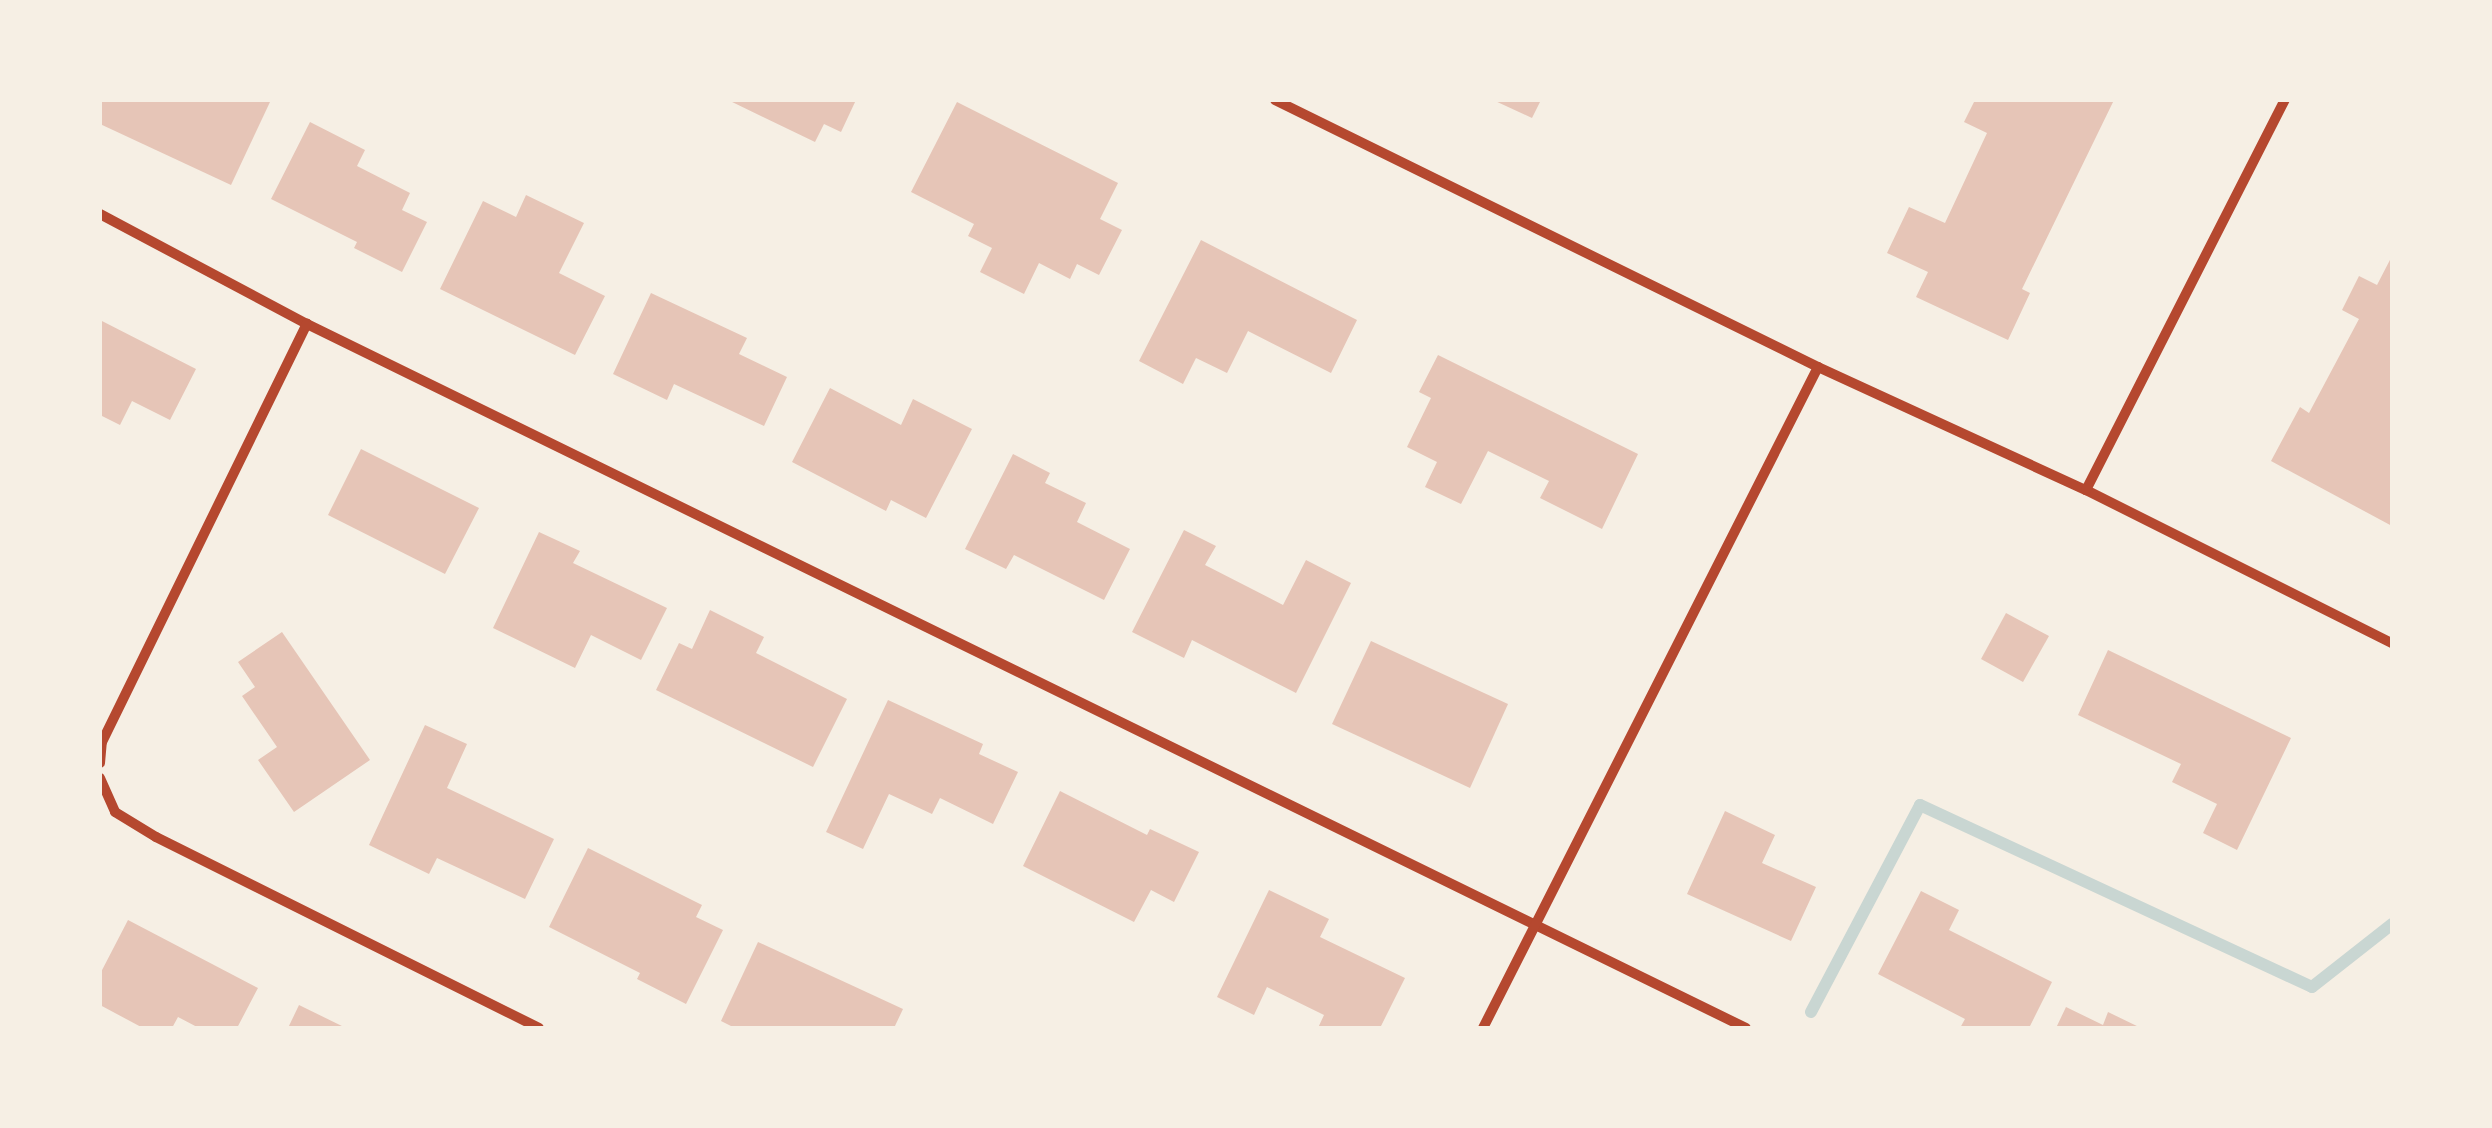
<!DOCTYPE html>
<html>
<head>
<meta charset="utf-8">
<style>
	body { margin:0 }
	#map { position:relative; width:2492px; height:1128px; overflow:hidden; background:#f6efe4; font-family:Signika,sans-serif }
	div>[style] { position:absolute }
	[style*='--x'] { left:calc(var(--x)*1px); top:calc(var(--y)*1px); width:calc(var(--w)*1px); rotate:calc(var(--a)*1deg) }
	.stream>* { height:12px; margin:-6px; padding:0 6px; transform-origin:6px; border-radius:6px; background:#c9d6d2 }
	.building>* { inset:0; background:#e6c5b7 }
	.minor>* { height:10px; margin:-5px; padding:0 5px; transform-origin:5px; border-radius:5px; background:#b5482f }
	span { translate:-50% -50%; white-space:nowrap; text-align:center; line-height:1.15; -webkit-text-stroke:8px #f6efe4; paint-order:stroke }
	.frame { position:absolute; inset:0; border:102px solid #f6efe4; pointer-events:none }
</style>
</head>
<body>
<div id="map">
	<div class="stream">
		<i style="--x:1811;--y:1012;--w:234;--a:-62.2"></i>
		<i style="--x:1920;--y:805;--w:432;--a:24.9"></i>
		<i style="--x:2312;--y:987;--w:102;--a:-38.2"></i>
	</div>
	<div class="building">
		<i style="clip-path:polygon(100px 100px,265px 100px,270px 102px,231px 185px,100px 124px)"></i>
		<i style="clip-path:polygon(728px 100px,856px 100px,841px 132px,824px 124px,815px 142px)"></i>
		<i style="clip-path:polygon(1493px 100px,1541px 100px,1532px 118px)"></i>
		<i style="clip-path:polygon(1975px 100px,2114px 100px,2022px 289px,2030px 293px,2008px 340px,1916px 297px,1928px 272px,1887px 253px,1909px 207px,1945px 223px,1987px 133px,1964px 122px)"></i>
		<i style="clip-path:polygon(957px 102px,1118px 183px,1100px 219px,1122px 230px,1099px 275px,1077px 264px,1070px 279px,1039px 263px,1024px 294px,980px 272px,992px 248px,968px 236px,974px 224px,911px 192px)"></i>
		<i style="clip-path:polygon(310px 122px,365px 150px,357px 166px,410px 193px,402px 210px,427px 222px,402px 272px,354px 248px,357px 242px,271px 199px)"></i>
		<i style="clip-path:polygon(526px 195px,584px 223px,559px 273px,605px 296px,575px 355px,440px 289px,483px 201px,516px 217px)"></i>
		<i style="clip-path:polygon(1201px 240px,1357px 320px,1331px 373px,1248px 331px,1227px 373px,1196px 358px,1183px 384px,1139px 361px)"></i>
		<i style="clip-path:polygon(2392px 256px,2392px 526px,2271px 461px,2300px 407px,2309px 413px,2359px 319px,2342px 310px,2359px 276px,2377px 285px)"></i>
		<i style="clip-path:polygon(651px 293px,747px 338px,739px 354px,787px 377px,764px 426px,674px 384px,667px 400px,613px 374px)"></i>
		<i style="clip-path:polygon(100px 320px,196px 369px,170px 420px,132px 401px,120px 425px,100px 415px)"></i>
		<i style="clip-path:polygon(1438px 355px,1638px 454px,1602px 529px,1540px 498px,1549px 481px,1488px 451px,1461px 504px,1425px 487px,1437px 462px,1407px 447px,1431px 398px,1419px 392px)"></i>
		<i style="clip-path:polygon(830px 388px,901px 425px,913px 399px,972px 429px,926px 518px,891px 500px,886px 511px,792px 462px)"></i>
		<i style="clip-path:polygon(361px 449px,479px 508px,445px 574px,328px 515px)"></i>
		<i style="clip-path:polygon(1013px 454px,1050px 473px,1045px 483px,1086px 503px,1077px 522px,1130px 549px,1104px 600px,1014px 555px,1006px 569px,965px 549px)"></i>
		<i style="clip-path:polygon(1184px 530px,1216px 546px,1205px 565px,1283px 605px,1306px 560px,1351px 583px,1296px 693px,1192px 640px,1184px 658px,1132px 632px)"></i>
		<i style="clip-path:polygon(539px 532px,580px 551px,573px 563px,667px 608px,641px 660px,591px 635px,575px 668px,493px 628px)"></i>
		<i style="clip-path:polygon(710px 610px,764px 637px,756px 653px,847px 699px,813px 767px,656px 690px,679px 643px,692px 649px)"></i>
		<i style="clip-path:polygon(2006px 613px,2049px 636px,2023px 682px,1981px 659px)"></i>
		<i style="clip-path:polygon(282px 632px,370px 760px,294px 812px,258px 760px,277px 747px,242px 696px,255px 687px,238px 662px)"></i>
		<i style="clip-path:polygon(1371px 641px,1508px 704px,1470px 788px,1332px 724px)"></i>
		<i style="clip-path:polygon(2108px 650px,2291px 738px,2237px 850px,2203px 833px,2217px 804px,2172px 782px,2181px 764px,2078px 715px)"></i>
		<i style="clip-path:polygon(888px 700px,983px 744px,979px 754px,1018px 772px,993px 824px,940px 798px,932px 814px,889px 794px,863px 849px,826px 832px)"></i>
		<i style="clip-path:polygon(425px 725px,467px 744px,447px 788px,554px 839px,525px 899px,437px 858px,429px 874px,369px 845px)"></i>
		<i style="clip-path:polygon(1060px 791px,1147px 835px,1150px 829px,1199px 852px,1174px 902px,1151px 890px,1134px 922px,1023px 866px)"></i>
		<i style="clip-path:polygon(1725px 811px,1775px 835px,1762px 863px,1816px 887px,1791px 941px,1687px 894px)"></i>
		<i style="clip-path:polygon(588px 848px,702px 905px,696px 917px,723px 930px,686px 1004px,637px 979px,640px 973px,549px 927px)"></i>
		<i style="clip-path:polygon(1269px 890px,1329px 919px,1320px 937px,1405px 978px,1380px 1028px,1318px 1028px,1324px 1015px,1267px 987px,1254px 1015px,1217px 997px)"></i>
		<i style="clip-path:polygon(1921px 891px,1959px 910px,1949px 930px,2052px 982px,2029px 1028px,1960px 1028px,1965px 1019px,1878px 974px)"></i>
		<i style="clip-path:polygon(128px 920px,258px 988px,237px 1028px,199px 1028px,178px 1017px,172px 1028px,143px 1028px,100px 1005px,100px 974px)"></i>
		<i style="clip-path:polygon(758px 942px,903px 1009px,894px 1028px,735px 1028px,721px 1021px)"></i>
		<i style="clip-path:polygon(299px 1005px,346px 1028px,288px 1028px)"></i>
		<i style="clip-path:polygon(2066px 1007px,2103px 1025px,2108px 1012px,2141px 1028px,2056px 1028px)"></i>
	</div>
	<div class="minor">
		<i style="--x:1275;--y:100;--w:605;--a:26.18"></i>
		<i style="--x:1818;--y:367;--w:295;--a:24.7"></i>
		<i style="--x:2086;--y:490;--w:342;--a:26.6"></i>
		<i style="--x:100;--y:214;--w:234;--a:28"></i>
		<i style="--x:307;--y:324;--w:1602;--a:26.07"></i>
		<i style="--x:2086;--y:490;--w:438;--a:-63"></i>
		<i style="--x:100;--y:763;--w:21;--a:-85"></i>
		<i style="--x:102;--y:742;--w:466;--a:-63.9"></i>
		<i style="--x:100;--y:778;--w:37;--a:66"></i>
		<i style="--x:115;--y:812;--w:48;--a:31.4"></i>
		<i style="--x:156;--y:837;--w:428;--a:26.5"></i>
		<i style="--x:1483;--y:1028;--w:741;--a:-63.12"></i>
	</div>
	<div class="frame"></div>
</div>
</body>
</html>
